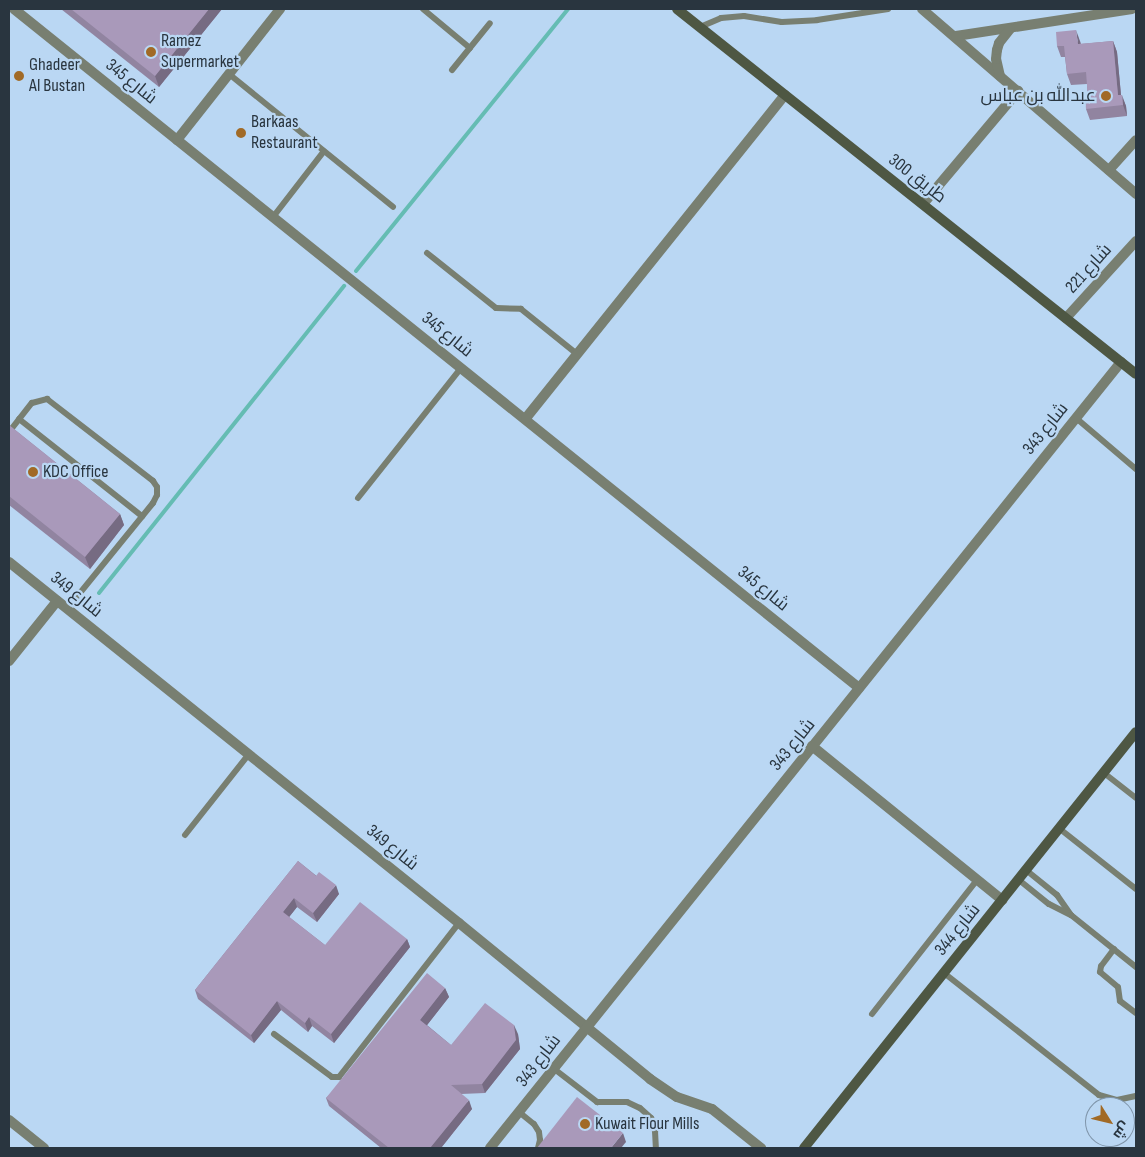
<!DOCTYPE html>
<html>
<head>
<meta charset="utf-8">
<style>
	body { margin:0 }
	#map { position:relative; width:1145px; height:1157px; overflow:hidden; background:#bad7f3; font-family:"Sofia Sans Condensed",Cairo,sans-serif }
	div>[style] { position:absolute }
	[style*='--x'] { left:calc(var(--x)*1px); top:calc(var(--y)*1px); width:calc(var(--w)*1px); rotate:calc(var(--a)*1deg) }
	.stream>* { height:4px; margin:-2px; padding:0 2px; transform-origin:2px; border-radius:2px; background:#65bcb3 }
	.service>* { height:6px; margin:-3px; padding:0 3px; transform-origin:3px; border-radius:3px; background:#787f71 }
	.minor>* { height:10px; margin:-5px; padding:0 5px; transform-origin:5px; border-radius:5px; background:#787f71 }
	.secondary>* { height:10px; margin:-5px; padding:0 5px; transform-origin:5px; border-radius:5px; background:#4e5743 }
	.wall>* { inset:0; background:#9184a0 }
	.shaded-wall>* { inset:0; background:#766b82 }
	.building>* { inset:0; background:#a999ba }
	.dots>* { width:14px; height:14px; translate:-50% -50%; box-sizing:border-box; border:2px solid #bad7f3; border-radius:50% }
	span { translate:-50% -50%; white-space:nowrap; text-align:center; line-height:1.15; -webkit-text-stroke:4.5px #bad7f3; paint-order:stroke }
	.poi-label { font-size:18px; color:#29353f }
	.left { translate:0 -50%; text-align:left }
	.right { translate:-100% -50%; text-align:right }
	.street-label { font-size:18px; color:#29353f }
	.frame { position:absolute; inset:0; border:10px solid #29353f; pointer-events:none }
	.north { position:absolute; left:1085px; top:1097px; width:50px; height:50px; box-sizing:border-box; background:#bad7f3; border:1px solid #8096ab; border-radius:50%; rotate:126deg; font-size:14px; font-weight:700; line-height:20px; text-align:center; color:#29353f }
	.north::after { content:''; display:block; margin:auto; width:18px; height:22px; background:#a16a26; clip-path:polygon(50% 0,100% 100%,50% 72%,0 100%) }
</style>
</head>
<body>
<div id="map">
	<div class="stream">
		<i style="--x:356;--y:271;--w:337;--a:-51"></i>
		<i style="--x:99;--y:593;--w:393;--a:-51.4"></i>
	</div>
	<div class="service">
		<i style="--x:423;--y:9;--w:61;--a:39.7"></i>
		<i style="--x:700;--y:27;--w:23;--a:-23"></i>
		<i style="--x:721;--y:18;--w:23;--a:-5"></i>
		<i style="--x:744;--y:16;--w:38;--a:9"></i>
		<i style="--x:782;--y:22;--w:35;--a:-3"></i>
		<i style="--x:817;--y:20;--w:72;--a:-8.8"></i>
		<i style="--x:452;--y:70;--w:60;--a:-51"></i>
		<i style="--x:229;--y:74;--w:211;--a:39"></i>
		<i style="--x:273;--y:217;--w:83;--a:-52.3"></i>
		<i style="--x:427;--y:253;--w:88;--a:38.6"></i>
		<i style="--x:496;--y:308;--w:25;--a:2"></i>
		<i style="--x:521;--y:309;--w:72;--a:38.8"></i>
		<i style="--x:1076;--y:418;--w:79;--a:40.4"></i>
		<i style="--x:19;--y:419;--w:157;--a:38.3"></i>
		<i style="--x:9;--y:432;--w:37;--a:-52"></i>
		<i style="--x:32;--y:403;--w:16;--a:-15"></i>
		<i style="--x:47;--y:399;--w:134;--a:37.7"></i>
		<i style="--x:153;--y:481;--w:7;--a:56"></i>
		<i style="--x:157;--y:487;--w:8;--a:90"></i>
		<i style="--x:157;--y:495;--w:9;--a:117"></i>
		<i style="--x:153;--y:503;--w:136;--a:129.1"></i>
		<i style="--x:358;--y:498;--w:166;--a:-51.6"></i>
		<i style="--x:1104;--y:773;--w:41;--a:38"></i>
		<i style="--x:1060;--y:829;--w:97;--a:38.3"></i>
		<i style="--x:185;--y:835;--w:103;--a:-51.7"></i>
		<i style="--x:1026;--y:870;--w:40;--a:39"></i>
		<i style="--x:1057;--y:895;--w:24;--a:55"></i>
		<i style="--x:1019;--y:880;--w:38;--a:39"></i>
		<i style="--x:1049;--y:904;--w:25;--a:27"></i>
		<i style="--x:1071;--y:915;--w:83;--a:38.7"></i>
		<i style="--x:1114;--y:949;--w:21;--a:127"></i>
		<i style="--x:1101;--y:966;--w:6;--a:99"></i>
		<i style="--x:1100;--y:972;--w:23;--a:40"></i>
		<i style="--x:1118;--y:987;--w:14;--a:82"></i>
		<i style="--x:1120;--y:1001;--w:20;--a:37"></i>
		<i style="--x:944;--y:973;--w:197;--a:38.2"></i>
		<i style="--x:1099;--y:1095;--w:19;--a:16"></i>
		<i style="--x:1117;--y:1100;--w:19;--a:-12"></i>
		<i style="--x:872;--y:1014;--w:170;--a:-51.9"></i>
		<i style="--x:274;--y:1034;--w:72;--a:36.6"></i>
		<i style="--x:332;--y:1077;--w:7;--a:0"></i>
		<i style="--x:339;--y:1077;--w:195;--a:-52.1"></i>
		<i style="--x:553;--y:1068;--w:56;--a:37.7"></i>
		<i style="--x:597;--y:1102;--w:30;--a:0"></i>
		<i style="--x:627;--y:1102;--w:14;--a:25"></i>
		<i style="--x:640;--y:1108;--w:15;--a:42"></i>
		<i style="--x:651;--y:1118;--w:14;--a:73"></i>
		<i style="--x:655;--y:1131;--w:17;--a:87"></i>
		<i style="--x:519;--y:1112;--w:19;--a:39"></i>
		<i style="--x:534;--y:1124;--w:9;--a:58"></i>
		<i style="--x:539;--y:1132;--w:8;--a:83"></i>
		<i style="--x:540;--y:1140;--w:8;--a:104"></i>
	</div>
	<div class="minor">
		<i style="--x:14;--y:9;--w:1084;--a:38.78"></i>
		<i style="--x:922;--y:9;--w:283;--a:40.8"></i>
		<i style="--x:956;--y:36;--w:178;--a:-8.7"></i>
		<i style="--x:1000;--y:76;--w:17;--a:-103"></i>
		<i style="--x:996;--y:59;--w:9;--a:-84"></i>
		<i style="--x:997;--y:50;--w:7;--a:-74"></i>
		<i style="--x:999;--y:43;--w:18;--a:-52"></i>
		<i style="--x:177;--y:140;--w:167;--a:-51.8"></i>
		<i style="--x:1109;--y:170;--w:40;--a:-48"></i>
		<i style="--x:923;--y:204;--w:148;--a:-49.9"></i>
		<i style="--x:1066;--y:318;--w:104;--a:-47.7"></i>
		<i style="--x:526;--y:418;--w:414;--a:-51.3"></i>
		<i style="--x:9;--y:562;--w:577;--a:38.74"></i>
		<i style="--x:459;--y:923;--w:247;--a:39.2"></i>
		<i style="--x:650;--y:1079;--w:32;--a:34"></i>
		<i style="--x:677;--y:1097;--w:37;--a:19"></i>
		<i style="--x:712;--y:1109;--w:63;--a:38.5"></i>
		<i style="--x:9;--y:661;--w:77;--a:-51.3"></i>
		<i style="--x:812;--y:746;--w:245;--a:39"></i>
		<i style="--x:9;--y:1120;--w:45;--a:38.7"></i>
		<i style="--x:490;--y:1148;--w:1008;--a:-51.24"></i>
	</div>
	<div class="secondary">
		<i style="--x:677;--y:9;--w:586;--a:38.49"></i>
		<i style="--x:804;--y:1148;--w:532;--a:-51.41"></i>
	</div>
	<div class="wall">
		<i style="clip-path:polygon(61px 9px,222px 9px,159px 87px)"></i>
		<i style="clip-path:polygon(1080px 41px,1081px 44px,1113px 41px,1117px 52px,1121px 95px,1126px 106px,1127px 116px,1090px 120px,1086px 109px,1088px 98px,1087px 84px,1071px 85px,1067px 74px,1065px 57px,1061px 57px,1057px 46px)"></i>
		<i style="clip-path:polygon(9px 425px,120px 514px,124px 525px,90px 569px,9px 505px)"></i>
		<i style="clip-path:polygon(298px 861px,339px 894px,317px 922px,297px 907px,289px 917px,325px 945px,407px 939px,410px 947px,334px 1043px,312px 1026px,308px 1032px,281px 1010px,254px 1043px,198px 999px,195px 990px)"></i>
		<i style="clip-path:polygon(445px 988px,449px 997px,427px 1025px,451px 1045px,518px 1034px,520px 1049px,485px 1093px,461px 1094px,472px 1109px,441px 1148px,381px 1148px,329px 1106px,326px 1098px)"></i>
	</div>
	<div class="shaded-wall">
		<i style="clip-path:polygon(209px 9px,222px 9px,159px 87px,155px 76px)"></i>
		<i style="clip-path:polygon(1076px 30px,1080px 41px,1082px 55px,1078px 44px)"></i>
		<i style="clip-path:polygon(1113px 41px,1117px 52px,1122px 106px,1118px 95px)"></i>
		<i style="clip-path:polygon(1122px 95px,1126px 106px,1127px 116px,1123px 105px)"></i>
		<i style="clip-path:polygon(120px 514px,124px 525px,90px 569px,85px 557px)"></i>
		<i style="clip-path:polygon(336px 885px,339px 894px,317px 922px,313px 913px)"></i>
		<i style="clip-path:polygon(294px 898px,297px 907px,286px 921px,283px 912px)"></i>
		<i style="clip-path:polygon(407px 939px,410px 947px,334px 1043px,331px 1034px)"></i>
		<i style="clip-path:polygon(445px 988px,449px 997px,424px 1029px,420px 1020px)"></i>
		<i style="clip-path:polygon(277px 1001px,281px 1010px,254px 1043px,251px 1035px)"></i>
		<i style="clip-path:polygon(309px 1017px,312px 1026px,308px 1032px,305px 1023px)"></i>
		<i style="clip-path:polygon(514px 1025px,518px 1034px,520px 1049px,485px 1093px,482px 1084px)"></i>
		<i style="clip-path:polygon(469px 1100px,472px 1109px,441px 1148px,430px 1148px)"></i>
		<i style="clip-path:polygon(623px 1133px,626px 1142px,621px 1148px,611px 1148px)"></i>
	</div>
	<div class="building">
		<i style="clip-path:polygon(71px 9px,209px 9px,155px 76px)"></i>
		<i style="clip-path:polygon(1076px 30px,1078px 44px,1113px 41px,1118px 95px,1122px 95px,1123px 105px,1086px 109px,1085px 98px,1088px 98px,1086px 72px,1067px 74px,1064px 46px,1057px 46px,1056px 32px)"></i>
		<i style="clip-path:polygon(9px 425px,120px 514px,85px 557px,9px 496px)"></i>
		<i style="clip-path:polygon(298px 861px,316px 876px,319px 872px,336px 885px,313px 913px,294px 898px,283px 912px,325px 945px,360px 902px,407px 939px,331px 1034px,309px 1017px,305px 1023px,277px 1001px,251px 1035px,195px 990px)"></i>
		<i style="clip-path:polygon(427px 973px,445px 988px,420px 1020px,451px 1045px,485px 1003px,514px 1025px,516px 1040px,482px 1084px,451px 1085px,469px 1100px,430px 1148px,389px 1148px,326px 1098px)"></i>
		<i style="clip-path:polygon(577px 1097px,623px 1133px,611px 1148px,537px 1148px)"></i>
	</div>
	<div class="dots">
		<i style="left:151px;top:52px;background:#a16a26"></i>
		<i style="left:19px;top:76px;background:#a16a26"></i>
		<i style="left:1106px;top:96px;background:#a16a26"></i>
		<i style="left:241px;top:133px;background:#a16a26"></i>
		<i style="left:33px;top:472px;background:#a16a26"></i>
		<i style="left:585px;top:1124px;background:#a16a26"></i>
	</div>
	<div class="poi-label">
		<span class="left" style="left:161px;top:52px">Ramez<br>Supermarket</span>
		<span class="left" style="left:29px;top:76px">Ghadeer<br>Al Bustan</span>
		<span class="right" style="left:1096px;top:96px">عبدالله بن عباس</span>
		<span class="left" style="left:251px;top:133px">Barkaas<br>Restaurant</span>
		<span class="left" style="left:43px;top:472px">KDC Office</span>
		<span class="left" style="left:595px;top:1124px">Kuwait Flour Mills</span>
	</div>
	<div class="street-label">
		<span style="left:131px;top:82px;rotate:39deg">شارع 345</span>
		<span style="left:917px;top:179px;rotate:38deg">طريق 300</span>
		<span style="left:1089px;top:269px;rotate:-48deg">شارع 221</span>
		<span style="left:447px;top:335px;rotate:39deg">شارع 345</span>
		<span style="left:1046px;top:429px;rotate:-51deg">شارع 343</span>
		<span style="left:763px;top:589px;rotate:39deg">شارع 345</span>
		<span style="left:76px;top:595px;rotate:39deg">شارع 349</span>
		<span style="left:793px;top:745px;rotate:-51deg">شارع 343</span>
		<span style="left:392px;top:848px;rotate:39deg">شارع 349</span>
		<span style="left:958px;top:930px;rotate:-51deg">شارع 344</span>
		<span style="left:539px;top:1061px;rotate:-52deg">شارع 343</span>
	</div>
	<div class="frame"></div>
	<div class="north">ش</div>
</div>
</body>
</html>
